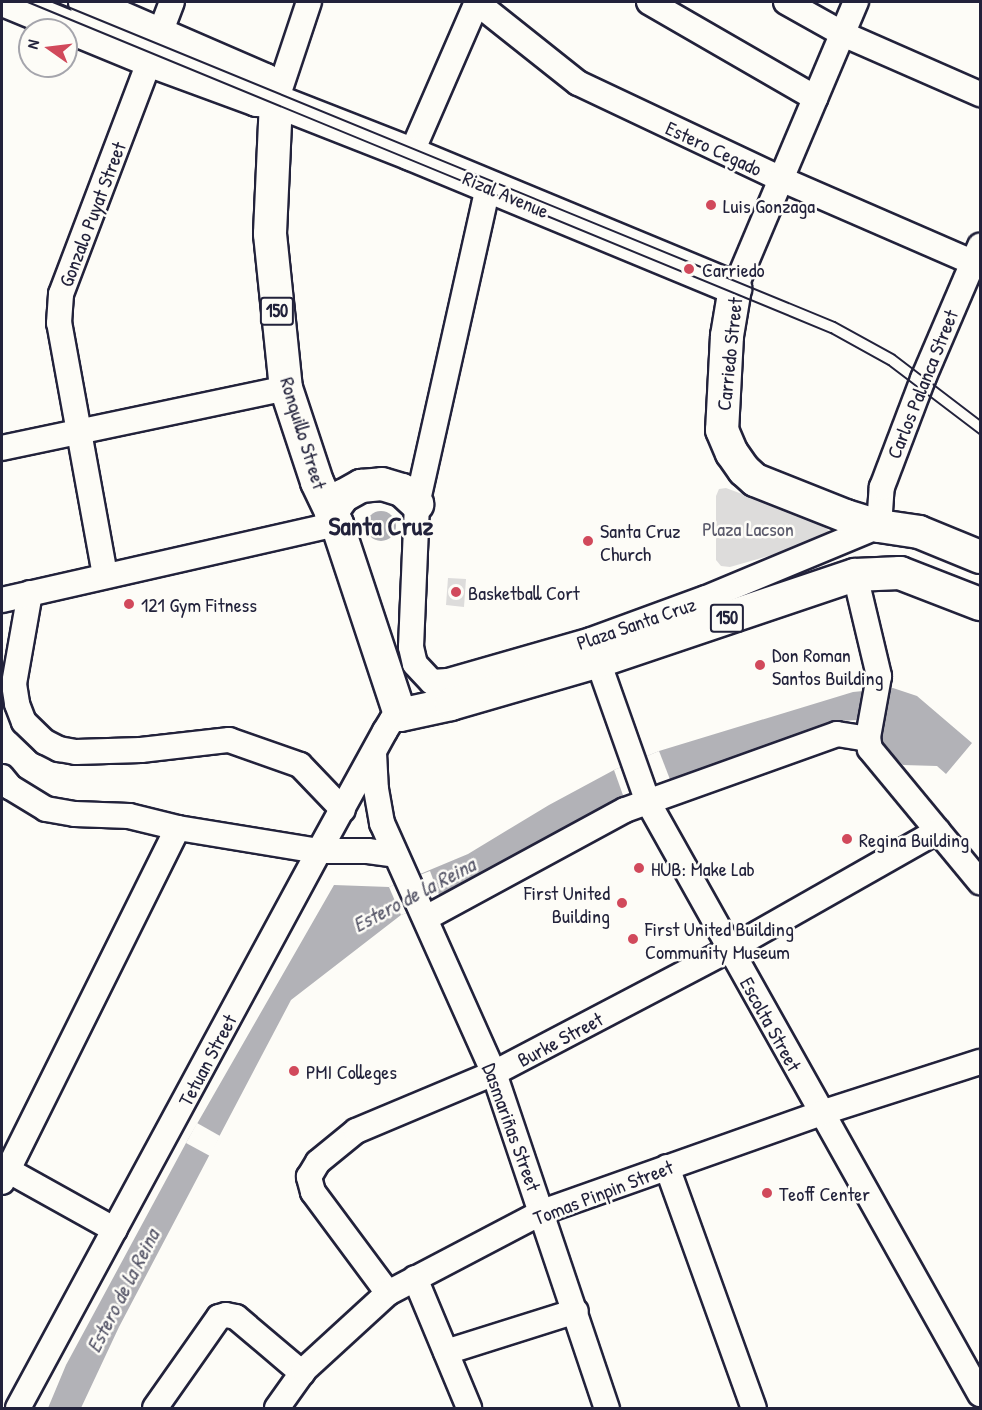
<!DOCTYPE html>
<html>
<head>
<meta charset="utf-8">
<style>
	body { margin:0 }
	#map { position:relative; width:982px; height:1410px; overflow:hidden; background:#fdfcf7; font-family:"Patrick Hand",sans-serif }
	div>[style] { position:absolute }
	[style*='--x'] { left:calc(var(--x)*1px); top:calc(var(--y)*1px); width:calc(var(--w)*1px); rotate:calc(var(--a)*1deg) }
	.green>* { inset:0; background:#dddcdb }
	.water>* { inset:0; background:#b2b2b7 }
	.round { border-radius:50% }
	.pier>* { inset:0; background:#fdfcf7 }
	.roads { filter:drop-shadow(2px 0 #22223b) drop-shadow(-2px 0 #22223b) drop-shadow(0 2px #22223b) drop-shadow(0 -2px #22223b) }
	.minor>* { height:24px; margin:-12px; padding:0 12px; transform-origin:12px; border-radius:12px; background:#fdfcf7 }
	.major>* { height:32px; margin:-16px; padding:0 16px; transform-origin:16px; border-radius:16px; background:#fdfcf7 }
	.tram>* { height:1.5px; margin:-0.75px; padding:0 0.75px; transform-origin:0.75px; border-radius:0.75px; background:#22223b }
	.dots>* { width:16px; height:16px; translate:-50% -50%; box-sizing:border-box; border:3px solid #fdfcf7; border-radius:50% }
	span { translate:-50% -50%; white-space:nowrap; text-align:center; line-height:1.15; -webkit-text-stroke:5px #fdfcf7; paint-order:stroke }
	.shield-label span { padding:2px 4px; background:#fdfcf7; border:2px solid; border-radius:4px; -webkit-text-stroke-width:0 }
	.shield-label { font-size:18px; color:#22223b; font-weight:700 }
	.street-label { font-size:20px; color:#22223b }
	.poi-label { font-size:20px; color:#22223b }
	.left { translate:0 -50%; text-align:left }
	.right { translate:-100% -50%; text-align:right }
	.park-label { font-size:20px; color:#5a5a6b }
	.water-label { font-size:21px; color:#545466; font-style:italic }
	.district-label { font-size:26px; color:#22223b; font-weight:700 }
	.frame { position:absolute; inset:0; border:3px solid #22223b; pointer-events:none }
	.north { position:absolute; left:18px; top:18px; width:60px; height:60px; box-sizing:border-box; background:#fdfcf7; border:2px solid #a5a5ac; border-radius:50%; rotate:284deg; font-size:16px; font-weight:700; line-height:24px; text-align:center; color:#22223b }
	.north::after { content:''; display:block; margin:auto; width:21px; height:27px; background:#d1495b; clip-path:polygon(50% 0,100% 100%,50% 72%,0 100%) }
</style>
</head>
<body>
<div id="map">
	<div class="green">
		<i style="clip-path:polygon(726px 488px,822px 524px,832px 534px,821px 541px,730px 567px,721px 566px,716px 560px,716px 496px,719px 489px)"></i>
		<i style="clip-path:polygon(448px 578px,466px 579px,464px 607px,446px 605px)"></i>
	</div>
	<div class="water">
		<i class="round" style="left:366px;top:511px;width:30px;height:30px"></i>
		<i style="clip-path:polygon(893px 688px,917px 696px,972px 743px,946px 774px,937px 766px,903px 765px,858px 720px,839px 721px,624px 798px,539px 842px,441px 900px,401px 915px,291px 1000px,119px 1327px,81px 1408px,48px 1408px,66px 1365px,186px 1143px,334px 885px,389px 887px,468px 854px,549px 805px,614px 770px,659px 751px,853px 692px)"></i>
	</div>
	<div class="pier">
		<i style="clip-path:polygon(659px 751px,671px 782px,624px 798px,614px 770px)"></i>
		<i style="clip-path:polygon(430px 871px,441px 900px,401px 915px,389px 887px)"></i>
		<i style="clip-path:polygon(197px 1123px,220px 1136px,210px 1156px,186px 1143px)"></i>
	</div>
	<div class="roads">
		<div class="minor">
			<i style="--x:476;--y:2;--w:130;--a:38.5"></i>
			<i style="--x:578;--y:83;--w:225;--a:25.3"></i>
			<i style="--x:781;--y:179;--w:208;--a:23.5"></i>
			<i style="--x:649;--y:2;--w:192;--a:30"></i>
			<i style="--x:786;--y:2;--w:65;--a:29.3"></i>
			<i style="--x:843;--y:34;--w:150;--a:23.7"></i>
			<i style="--x:276;--y:101;--w:104;--a:-71.6"></i>
			<i style="--x:411;--y:154;--w:166;--a:-66.5"></i>
			<i style="--x:488;--y:187;--w:325;--a:102.6"></i>
			<i style="--x:417;--y:504;--w:143;--a:92.4"></i>
			<i style="--x:411;--y:647;--w:17;--a:77"></i>
			<i style="--x:415;--y:664;--w:25;--a:47"></i>
			<i style="--x:432;--y:682;--w:16;--a:-4"></i>
			<i style="--x:448;--y:681;--w:149;--a:-16"></i>
			<i style="--x:591;--y:640;--w:122;--a:-20.1"></i>
			<i style="--x:706;--y:598;--w:187;--a:-22.6"></i>
			<i style="--x:879;--y:526;--w:39;--a:-86"></i>
			<i style="--x:882;--y:487;--w:116;--a:-69.2"></i>
			<i style="--x:923;--y:379;--w:145;--a:-66.8"></i>
			<i style="--x:735;--y:288;--w:311;--a:-67.1"></i>
			<i style="--x:2;--y:448;--w:290;--a:-11.9"></i>
			<i style="--x:105;--y:575;--w:256;--a:-100.3"></i>
			<i style="--x:59;--y:323;--w:29;--a:-86"></i>
			<i style="--x:61;--y:294;--w:312;--a:-69.2"></i>
			<i style="--x:855;--y:575;--w:104;--a:76.6"></i>
			<i style="--x:879;--y:676;--w:62;--a:100.2"></i>
			<i style="--x:868;--y:737;--w:12;--a:81"></i>
			<i style="--x:870;--y:749;--w:173;--a:50.4"></i>
			<i style="--x:30;--y:593;--w:92;--a:100"></i>
			<i style="--x:14;--y:684;--w:20;--a:81"></i>
			<i style="--x:17;--y:704;--w:19;--a:69"></i>
			<i style="--x:24;--y:722;--w:29;--a:44"></i>
			<i style="--x:45;--y:742;--w:16;--a:27"></i>
			<i style="--x:59;--y:749;--w:17;--a:10"></i>
			<i style="--x:76;--y:752;--w:65;--a:-1.8"></i>
			<i style="--x:141;--y:750;--w:89;--a:-6.5"></i>
			<i style="--x:229;--y:740;--w:75;--a:19.4"></i>
			<i style="--x:300;--y:765;--w:62;--a:46.3"></i>
			<i style="--x:2;--y:600;--w:344;--a:-12.8"></i>
			<i style="--x:593;--y:647;--w:164;--a:70.5"></i>
			<i style="--x:648;--y:802;--w:679;--a:60.72"></i>
			<i style="--x:374;--y:753;--w:36;--a:87"></i>
			<i style="--x:376;--y:789;--w:35;--a:80"></i>
			<i style="--x:382;--y:823;--w:274;--a:65.9"></i>
			<i style="--x:494;--y:1073;--w:354;--a:71.4"></i>
			<i style="--x:2;--y:777;--w:13;--a:51"></i>
			<i style="--x:10;--y:787;--w:42;--a:31.4"></i>
			<i style="--x:46;--y:809;--w:29;--a:10"></i>
			<i style="--x:75;--y:814;--w:54;--a:2.1"></i>
			<i style="--x:129;--y:816;--w:50;--a:13.8"></i>
			<i style="--x:178;--y:828;--w:143;--a:9.3"></i>
			<i style="--x:319;--y:851;--w:49;--a:0"></i>
			<i style="--x:368;--y:851;--w:28;--a:8"></i>
			<i style="--x:426;--y:918;--w:226;--a:-28.5"></i>
			<i style="--x:625;--y:810;--w:225;--a:-19.7"></i>
			<i style="--x:837;--y:734;--w:31;--a:9"></i>
			<i style="--x:2;--y:1167;--w:129;--a:29.1"></i>
			<i style="--x:667;--y:1167;--w:256;--a:70.2"></i>
			<i style="--x:2;--y:1182;--w:395;--a:-63.6"></i>
			<i style="--x:415;--y:1278;--w:141;--a:67.4"></i>
			<i style="--x:388;--y:1293;--w:126;--a:-126.6"></i>
			<i style="--x:313;--y:1192;--w:16;--a:-105"></i>
			<i style="--x:309;--y:1177;--w:17;--a:-59"></i>
			<i style="--x:318;--y:1162;--w:49;--a:-39.2"></i>
			<i style="--x:356;--y:1131;--w:150;--a:-22.8"></i>
			<i style="--x:494;--y:1073;--w:267;--a:-27.7"></i>
			<i style="--x:730;--y:949;--w:239;--a:-29.6"></i>
			<i style="--x:446;--y:1352;--w:136;--a:-17.5"></i>
			<i style="--x:18;--y:1408;--w:633;--a:-61.61"></i>
			<i style="--x:319;--y:851;--w:137;--a:-61.2"></i>
			<i style="--x:385;--y:731;--w:13;--a:-58"></i>
			<i style="--x:392;--y:720;--w:9;--a:-32"></i>
			<i style="--x:155;--y:1408;--w:111;--a:-54.9"></i>
			<i style="--x:219;--y:1317;--w:7;--a:-16"></i>
			<i style="--x:226;--y:1315;--w:10;--a:11"></i>
			<i style="--x:236;--y:1317;--w:87;--a:40.3"></i>
			<i style="--x:277;--y:1408;--w:47;--a:-54.6"></i>
			<i style="--x:304;--y:1370;--w:114;--a:-42.5"></i>
			<i style="--x:388;--y:1293;--w:174;--a:-27.7"></i>
			<i style="--x:542;--y:1212;--w:296;--a:-19.5"></i>
			<i style="--x:821;--y:1113;--w:167;--a:-17.8"></i>
		</div>
		<div class="major">
			<i style="--x:8;--y:2;--w:155;--a:22.4"></i>
			<i style="--x:151;--y:61;--w:113;--a:20.2"></i>
			<i style="--x:257;--y:100;--w:19;--a:3"></i>
			<i style="--x:276;--y:101;--w:145;--a:21.4"></i>
			<i style="--x:411;--y:154;--w:351;--a:22.5"></i>
			<i style="--x:735;--y:288;--w:49;--a:99.5"></i>
			<i style="--x:727;--y:336;--w:94;--a:93"></i>
			<i style="--x:722;--y:430;--w:25;--a:67"></i>
			<i style="--x:732;--y:453;--w:21;--a:55"></i>
			<i style="--x:744;--y:470;--w:15;--a:42"></i>
			<i style="--x:755;--y:480;--w:98;--a:21.6"></i>
			<i style="--x:846;--y:516;--w:34;--a:17"></i>
			<i style="--x:879;--y:526;--w:40;--a:8.5"></i>
			<i style="--x:919;--y:532;--w:66;--a:22.3"></i>
			<i style="--x:85;--y:2;--w:196;--a:23.4"></i>
			<i style="--x:265;--y:80;--w:24;--a:62"></i>
			<i style="--x:276;--y:101;--w:133;--a:92.6"></i>
			<i style="--x:270;--y:234;--w:155;--a:84.1"></i>
			<i style="--x:286;--y:388;--w:99;--a:71.7"></i>
			<i style="--x:317;--y:482;--w:47;--a:64.5"></i>
			<i style="--x:337;--y:524;--w:201;--a:71.7"></i>
			<i style="--x:400;--y:715;--w:52;--a:-12.2"></i>
			<i style="--x:451;--y:704;--w:154;--a:-16.2"></i>
			<i style="--x:599;--y:661;--w:270;--a:-18.6"></i>
			<i style="--x:855;--y:575;--w:45;--a:-2.5"></i>
			<i style="--x:900;--y:573;--w:86;--a:21.2"></i>
			<i style="--x:331;--y:513;--w:21;--a:-55"></i>
			<i style="--x:343;--y:496;--w:21;--a:-29"></i>
			<i style="--x:361;--y:486;--w:21;--a:-5"></i>
			<i style="--x:382;--y:484;--w:21;--a:17"></i>
			<i style="--x:402;--y:490;--w:21;--a:43"></i>
		</div>
	</div>
	<div class="tram">
		<i style="--x:28;--y:2;--w:869;--a:22.4"></i>
		<i style="--x:831;--y:333;--w:66;--a:28.9"></i>
		<i style="--x:889;--y:365;--w:114;--a:37.2"></i>
		<i style="--x:56;--y:2;--w:842;--a:22.33"></i>
		<i style="--x:835;--y:322;--w:68;--a:28.8"></i>
		<i style="--x:895;--y:355;--w:107;--a:37.4"></i>
	</div>
	<div class="dots">
		<i style="left:711px;top:205px;background:#d1495b"></i>
		<i style="left:689px;top:269px;background:#d1495b"></i>
		<i style="left:588px;top:541px;background:#d1495b"></i>
		<i style="left:456px;top:592px;background:#d1495b"></i>
		<i style="left:129px;top:604px;background:#d1495b"></i>
		<i style="left:760px;top:665px;background:#d1495b"></i>
		<i style="left:847px;top:839px;background:#d1495b"></i>
		<i style="left:639px;top:868px;background:#d1495b"></i>
		<i style="left:622px;top:903px;background:#d1495b"></i>
		<i style="left:633px;top:939px;background:#d1495b"></i>
		<i style="left:294px;top:1071px;background:#d1495b"></i>
		<i style="left:767px;top:1193px;background:#d1495b"></i>
	</div>
	<div class="shield-label">
		<span style="left:277px;top:311px">150</span>
		<span style="left:727px;top:618px">150</span>
	</div>
	<div class="street-label">
		<span style="left:714px;top:148px;rotate:25deg">Estero Cegado</span>
		<span style="left:506px;top:194px;rotate:23deg">Rizal Avenue</span>
		<span style="left:92px;top:214px;rotate:-69deg">Gonzalo Puyat Street</span>
		<span style="left:729px;top:354px;rotate:-84deg">Carriedo Street</span>
		<span style="left:922px;top:384px;rotate:-68deg">Carlos Palanca Street</span>
		<span style="left:304px;top:433px;rotate:73deg">Ronquillo Street</span>
		<span style="left:636px;top:623px;rotate:-19deg">Plaza Santa Cruz</span>
		<span style="left:771px;top:1024px;rotate:61deg">Escolta Street</span>
		<span style="left:560px;top:1039px;rotate:-28deg">Burke Street</span>
		<span style="left:207px;top:1060px;rotate:-62deg">Tetuan Street</span>
		<span style="left:512px;top:1127px;rotate:70deg">Dasmariñas Street</span>
		<span style="left:603px;top:1192px;rotate:-21deg">Tomas Pinpin Street</span>
	</div>
	<div class="poi-label">
		<span class="left" style="left:723px;top:205px">Luis Gonzaga</span>
		<span class="left" style="left:702px;top:269px">Carriedo</span>
		<span class="left" style="left:600px;top:542px">Santa Cruz<br>Church</span>
		<span class="left" style="left:468px;top:592px">Basketball Cort</span>
		<span class="left" style="left:141px;top:604px">121 Gym Fitness</span>
		<span class="left" style="left:772px;top:666px">Don Roman<br>Santos Building</span>
		<span class="left" style="left:859px;top:839px">Regina Building</span>
		<span class="left" style="left:651px;top:868px">HUB: Make Lab</span>
		<span class="right" style="left:610px;top:904px">First United<br>Building</span>
		<span class="left" style="left:645px;top:940px">First United Building<br>Community Museum</span>
		<span class="left" style="left:306px;top:1071px">PMI Colleges</span>
		<span class="left" style="left:779px;top:1193px">Teoff Center</span>
	</div>
	<div class="park-label">
		<span style="left:748px;top:528px">Plaza Lacson</span>
	</div>
	<div class="water-label">
		<span style="left:414px;top:895px;rotate:-28deg">Estero de la Reina</span>
		<span style="left:123px;top:1291px;rotate:-63deg">Estero de la Reina</span>
	</div>
	<div class="district-label">
		<span style="left:381px;top:526px">Santa Cruz</span>
	</div>
	<div class="frame"></div>
	<div class="north">N</div>
</div>
</body>
</html>
